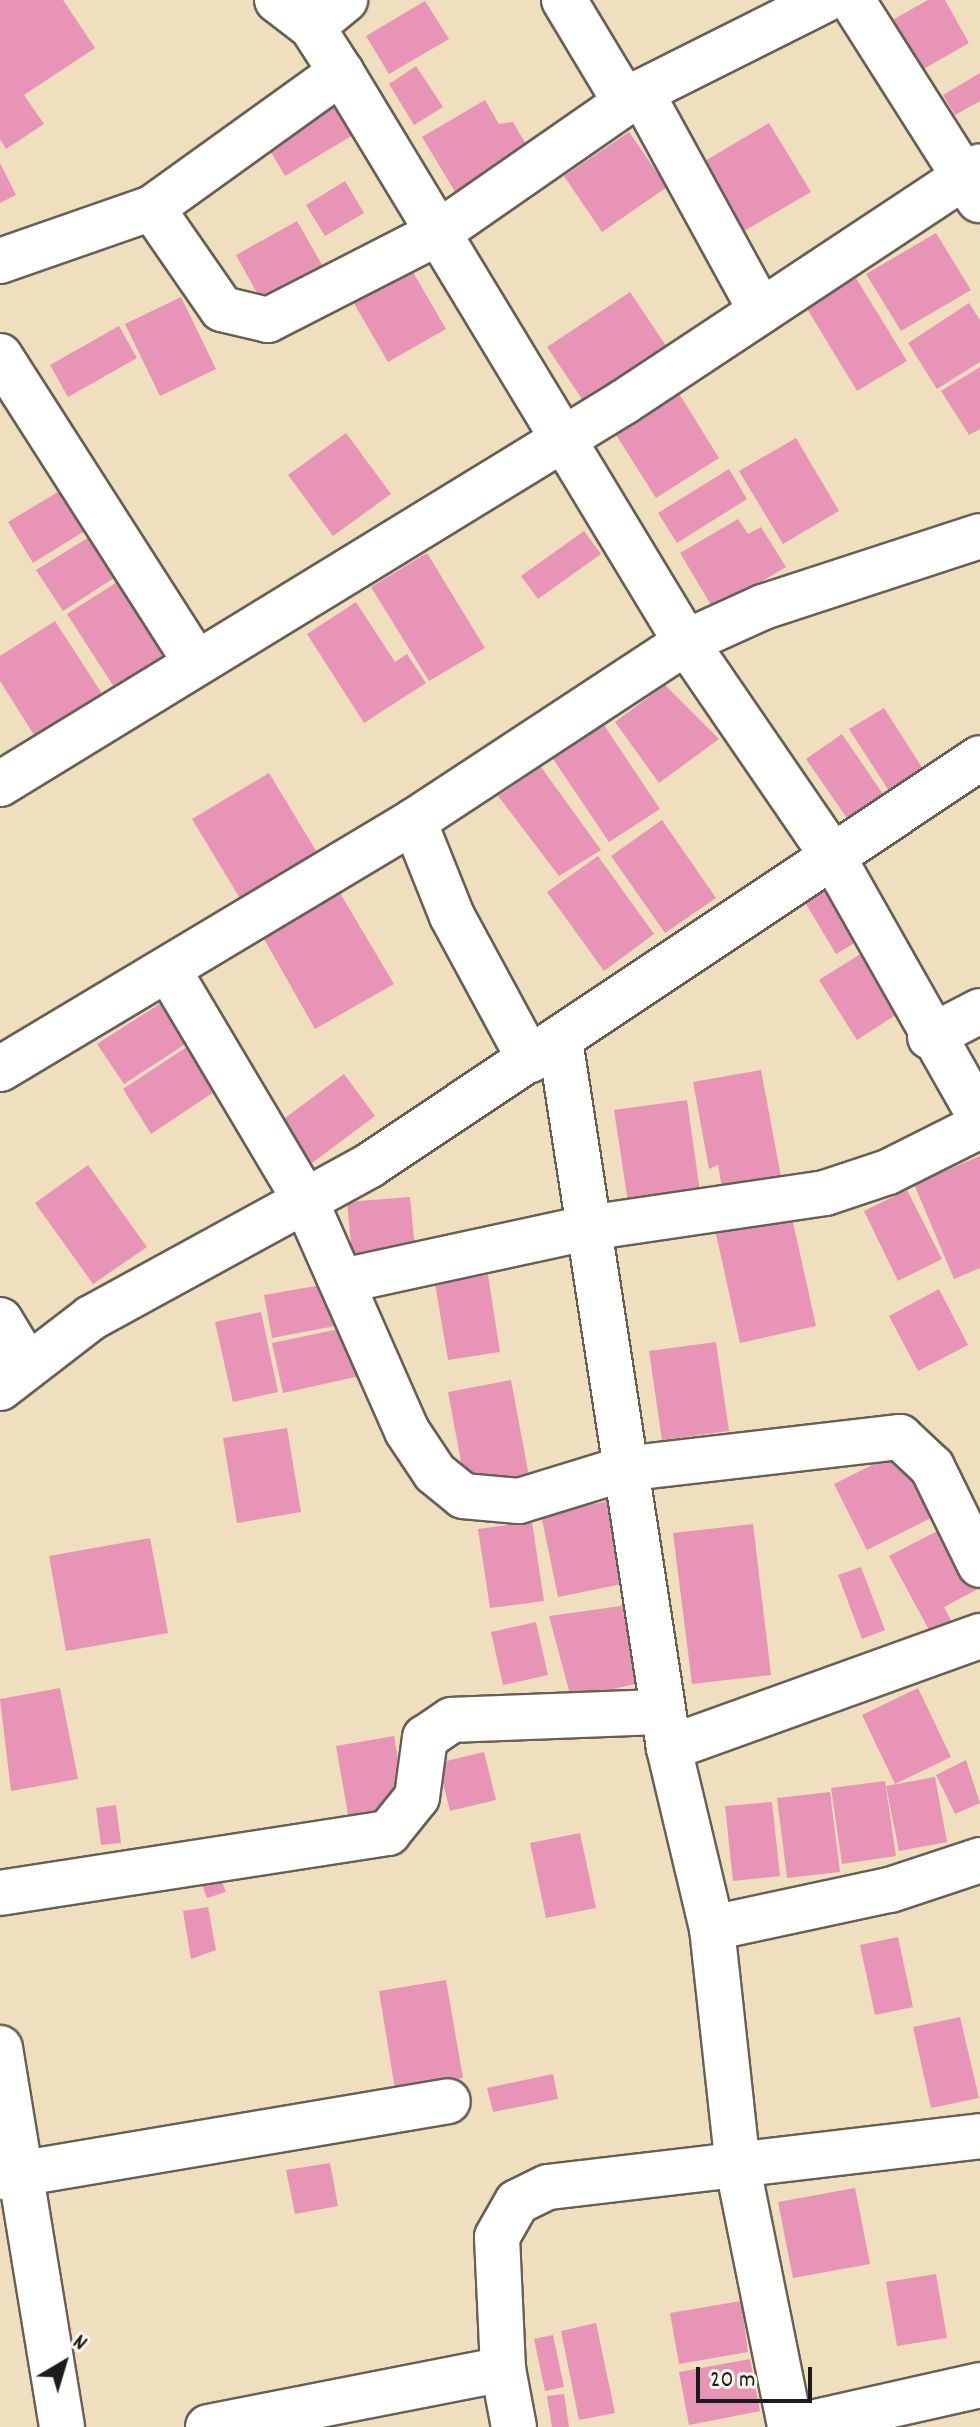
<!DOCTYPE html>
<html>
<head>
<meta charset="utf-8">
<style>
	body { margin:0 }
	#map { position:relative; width:980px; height:2427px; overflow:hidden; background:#efdfbe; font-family:Dekko,sans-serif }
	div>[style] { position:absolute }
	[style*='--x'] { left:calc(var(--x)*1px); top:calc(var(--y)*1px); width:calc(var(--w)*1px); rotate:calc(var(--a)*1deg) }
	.building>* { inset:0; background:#e894b7 }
	.roads { filter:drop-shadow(2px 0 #666055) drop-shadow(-2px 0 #666055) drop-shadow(0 2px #666055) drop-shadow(0 -2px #666055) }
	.minor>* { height:44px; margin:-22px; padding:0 22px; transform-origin:22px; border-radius:22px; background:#fff }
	span { translate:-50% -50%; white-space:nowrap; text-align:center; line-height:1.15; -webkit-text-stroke:8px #fbf7ec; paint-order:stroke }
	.north { position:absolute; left:24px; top:2323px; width:80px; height:80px; -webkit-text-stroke:6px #fbf7ec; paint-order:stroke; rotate:38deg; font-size:22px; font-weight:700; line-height:32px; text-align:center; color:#1c1c1c }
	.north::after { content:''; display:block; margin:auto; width:28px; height:36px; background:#1c1c1c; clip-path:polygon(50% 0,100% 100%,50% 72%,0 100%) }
	.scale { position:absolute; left:696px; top:2367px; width:116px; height:36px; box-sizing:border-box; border:4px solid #1c1c1c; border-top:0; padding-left:10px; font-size:24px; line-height:28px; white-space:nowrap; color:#1c1c1c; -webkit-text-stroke:6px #fbf7ec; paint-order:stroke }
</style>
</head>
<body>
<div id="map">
	<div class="building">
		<i style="clip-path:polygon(0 0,63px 0,95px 48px,24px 95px,44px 124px,6px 149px,0 139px)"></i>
		<i style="clip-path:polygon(928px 0,945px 0,969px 43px,915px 74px,887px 23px)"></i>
		<i style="clip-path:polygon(425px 1px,449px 39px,389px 74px,366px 36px)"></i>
		<i style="clip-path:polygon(416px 66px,443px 107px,414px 125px,389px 84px)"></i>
		<i style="clip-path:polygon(980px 73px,980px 101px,955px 115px,943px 95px)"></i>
		<i style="clip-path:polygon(341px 92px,363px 129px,285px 176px,263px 139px)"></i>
		<i style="clip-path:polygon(485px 100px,499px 124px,513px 122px,530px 151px,457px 195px,422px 137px)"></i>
		<i style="clip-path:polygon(769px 123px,811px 192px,739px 234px,698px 165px)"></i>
		<i style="clip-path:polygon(629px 132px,667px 187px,602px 232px,564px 176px)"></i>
		<i style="clip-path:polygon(0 163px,16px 195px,0 203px)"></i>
		<i style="clip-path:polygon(345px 181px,364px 213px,325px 236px,306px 205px)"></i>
		<i style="clip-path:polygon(297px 221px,330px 279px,268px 313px,236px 255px)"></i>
		<i style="clip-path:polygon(936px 233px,971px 290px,901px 331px,866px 274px)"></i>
		<i style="clip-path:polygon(410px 267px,446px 329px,388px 362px,352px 300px)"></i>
		<i style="clip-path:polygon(856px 278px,907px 361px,857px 391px,806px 307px)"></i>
		<i style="clip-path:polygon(630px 292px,669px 350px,586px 405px,547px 347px)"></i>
		<i style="clip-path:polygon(181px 297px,216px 369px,160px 396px,125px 324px)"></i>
		<i style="clip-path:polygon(969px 303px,980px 320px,980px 362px,937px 389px,908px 343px)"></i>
		<i style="clip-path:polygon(119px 326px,137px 358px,68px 397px,50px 365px)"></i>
		<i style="clip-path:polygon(980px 367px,980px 429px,969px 435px,941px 391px)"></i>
		<i style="clip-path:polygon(675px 387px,719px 458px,656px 498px,611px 427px)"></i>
		<i style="clip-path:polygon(346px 433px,391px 494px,333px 536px,288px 475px)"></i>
		<i style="clip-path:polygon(796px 438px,839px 511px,783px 544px,739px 471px)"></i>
		<i style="clip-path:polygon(729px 469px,747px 499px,677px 543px,658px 513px)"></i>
		<i style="clip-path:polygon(71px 484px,96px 524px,33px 563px,8px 522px)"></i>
		<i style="clip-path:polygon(738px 519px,748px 534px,761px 527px,786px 567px,714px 610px,680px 553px)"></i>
		<i style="clip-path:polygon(99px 531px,125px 571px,63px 611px,36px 570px)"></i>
		<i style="clip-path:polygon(584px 531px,601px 554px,538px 599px,521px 576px)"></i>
		<i style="clip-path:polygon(427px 553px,485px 648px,429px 681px,371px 587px)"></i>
		<i style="clip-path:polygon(125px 577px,181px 664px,123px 701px,67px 614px)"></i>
		<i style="clip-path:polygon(356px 602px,395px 662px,407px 654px,426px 683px,364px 723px,307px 634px)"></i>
		<i style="clip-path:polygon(55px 621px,108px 703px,41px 746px,0 681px,0 656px)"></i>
		<i style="clip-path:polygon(665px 685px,719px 739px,659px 783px,615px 722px)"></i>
		<i style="clip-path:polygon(884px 708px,923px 769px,889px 791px,849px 729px)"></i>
		<i style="clip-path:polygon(604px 725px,660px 809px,609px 842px,553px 759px)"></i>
		<i style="clip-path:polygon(842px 734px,885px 797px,849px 821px,806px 759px)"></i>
		<i style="clip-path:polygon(541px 767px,601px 850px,559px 876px,498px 796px)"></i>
		<i style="clip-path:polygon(269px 773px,324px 864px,247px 910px,192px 819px)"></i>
		<i style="clip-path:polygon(662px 820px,716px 898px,665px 933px,611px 856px)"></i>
		<i style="clip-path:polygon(598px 856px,654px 934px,604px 971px,547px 892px)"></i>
		<i style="clip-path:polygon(833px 880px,868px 935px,836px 954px,803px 899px)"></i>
		<i style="clip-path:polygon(340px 893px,394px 984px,315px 1029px,263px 937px)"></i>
		<i style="clip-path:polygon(870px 948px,908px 1007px,857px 1040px,819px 980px)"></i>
		<i style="clip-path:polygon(161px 1003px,187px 1043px,124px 1084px,97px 1044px)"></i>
		<i style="clip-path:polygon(188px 1046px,217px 1090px,151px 1134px,123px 1089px)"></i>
		<i style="clip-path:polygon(761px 1070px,781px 1177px,722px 1188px,718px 1165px,709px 1169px,693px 1082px)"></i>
		<i style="clip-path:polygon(344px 1074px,375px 1116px,312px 1163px,281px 1121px)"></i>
		<i style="clip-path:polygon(687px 1100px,701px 1199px,629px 1209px,614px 1110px)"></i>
		<i style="clip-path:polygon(980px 1156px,980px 1268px,954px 1279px,914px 1184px)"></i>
		<i style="clip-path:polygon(88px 1165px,147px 1247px,93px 1284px,35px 1203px)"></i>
		<i style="clip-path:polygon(907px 1190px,942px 1259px,898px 1281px,864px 1211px)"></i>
		<i style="clip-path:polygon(410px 1197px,416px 1259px,353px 1264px,347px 1202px)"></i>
		<i style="clip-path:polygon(791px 1213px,816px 1326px,740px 1343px,715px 1229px)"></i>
		<i style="clip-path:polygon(488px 1275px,500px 1352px,448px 1360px,435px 1284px)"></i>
		<i style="clip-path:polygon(327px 1284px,335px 1326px,272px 1338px,264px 1295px)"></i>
		<i style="clip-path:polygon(939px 1289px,968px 1345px,918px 1371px,889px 1316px)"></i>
		<i style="clip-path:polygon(261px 1312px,278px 1392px,233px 1402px,215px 1322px)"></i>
		<i style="clip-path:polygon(349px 1327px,360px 1376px,283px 1393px,272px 1343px)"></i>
		<i style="clip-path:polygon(716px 1342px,729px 1431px,662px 1440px,649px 1351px)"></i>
		<i style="clip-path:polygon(511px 1380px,530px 1482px,467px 1494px,448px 1392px)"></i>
		<i style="clip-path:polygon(287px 1428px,301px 1512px,237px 1523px,223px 1438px)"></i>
		<i style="clip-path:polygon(906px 1448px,939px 1514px,867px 1550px,834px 1484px)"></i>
		<i style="clip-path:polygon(610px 1501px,627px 1583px,558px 1597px,541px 1514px)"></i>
		<i style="clip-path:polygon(532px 1522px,544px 1601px,490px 1608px,478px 1529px)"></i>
		<i style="clip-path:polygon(753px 1524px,771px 1675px,692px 1684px,673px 1533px)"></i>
		<i style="clip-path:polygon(943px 1528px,976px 1590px,944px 1607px,956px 1630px,935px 1641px,889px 1556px)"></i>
		<i style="clip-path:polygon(150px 1538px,168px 1633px,66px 1651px,49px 1556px)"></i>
		<i style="clip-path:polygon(861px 1567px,885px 1630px,862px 1639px,838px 1575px)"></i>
		<i style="clip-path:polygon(628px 1605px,645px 1682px,571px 1698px,549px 1616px)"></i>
		<i style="clip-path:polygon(536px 1622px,548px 1675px,503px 1685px,491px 1632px)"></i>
		<i style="clip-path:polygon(60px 1688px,78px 1779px,11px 1791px,0 1699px)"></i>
		<i style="clip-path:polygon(918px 1688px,951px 1757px,895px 1784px,862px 1715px)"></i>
		<i style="clip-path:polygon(394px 1736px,407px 1810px,349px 1820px,336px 1746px)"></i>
		<i style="clip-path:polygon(484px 1752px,496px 1800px,450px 1811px,438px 1763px)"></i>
		<i style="clip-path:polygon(966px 1760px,980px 1803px,955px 1814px,936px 1775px)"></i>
		<i style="clip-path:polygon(935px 1777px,947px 1842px,899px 1851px,886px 1786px)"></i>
		<i style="clip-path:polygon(885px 1781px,896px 1856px,842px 1864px,831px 1788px)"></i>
		<i style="clip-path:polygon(830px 1792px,840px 1872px,787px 1878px,777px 1798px)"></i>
		<i style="clip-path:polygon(772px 1802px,780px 1876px,733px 1881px,725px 1806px)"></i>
		<i style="clip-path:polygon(116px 1805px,121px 1843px,101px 1845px,96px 1808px)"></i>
		<i style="clip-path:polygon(580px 1833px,596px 1908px,546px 1918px,530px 1843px)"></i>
		<i style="clip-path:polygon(221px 1879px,226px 1892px,207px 1898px,202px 1885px)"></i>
		<i style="clip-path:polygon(208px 1907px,216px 1950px,191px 1959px,183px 1911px)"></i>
		<i style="clip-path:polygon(898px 1937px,913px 2007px,875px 2015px,860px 1945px)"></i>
		<i style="clip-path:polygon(446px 1980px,463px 2078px,395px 2089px,379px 1991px)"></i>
		<i style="clip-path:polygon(960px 2017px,979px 2098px,931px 2108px,913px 2027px)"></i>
		<i style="clip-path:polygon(553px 2074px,558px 2099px,493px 2112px,487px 2088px)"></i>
		<i style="clip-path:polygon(330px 2163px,338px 2206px,295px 2214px,286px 2170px)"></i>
		<i style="clip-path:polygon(855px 2188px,870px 2264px,793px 2278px,778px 2202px)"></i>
		<i style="clip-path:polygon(936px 2274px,947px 2338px,897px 2346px,886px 2282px)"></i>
		<i style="clip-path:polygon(741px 2301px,748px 2352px,679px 2364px,670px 2313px)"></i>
		<i style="clip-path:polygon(596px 2323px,615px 2413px,579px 2420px,561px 2331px)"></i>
		<i style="clip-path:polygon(553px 2335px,564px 2387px,545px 2391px,534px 2339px)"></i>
		<i style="clip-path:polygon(750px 2359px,760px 2411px,689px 2425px,679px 2372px)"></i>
		<i style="clip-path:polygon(564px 2394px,569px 2427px,552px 2427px,547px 2396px)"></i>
	</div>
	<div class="roads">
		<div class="minor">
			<i style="--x:277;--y:0;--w:44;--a:37.6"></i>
			<i style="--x:312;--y:27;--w:54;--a:57.2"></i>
			<i style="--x:341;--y:72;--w:666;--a:58.82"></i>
			<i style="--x:686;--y:642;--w:260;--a:55.6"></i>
			<i style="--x:833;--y:857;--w:299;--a:60.5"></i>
			<i style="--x:564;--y:0;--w:120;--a:59"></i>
			<i style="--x:852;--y:0;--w:237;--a:57.6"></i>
			<i style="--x:312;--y:27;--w:43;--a:-39.3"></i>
			<i style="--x:641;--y:92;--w:250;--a:61.3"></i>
			<i style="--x:152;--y:208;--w:123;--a:55.3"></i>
			<i style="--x:222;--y:309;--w:47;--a:13.4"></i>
			<i style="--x:268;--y:320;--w:191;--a:-27.1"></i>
			<i style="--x:438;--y:233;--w:247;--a:-34.8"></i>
			<i style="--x:641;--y:92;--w:206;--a:-26.6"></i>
			<i style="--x:0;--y:261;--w:161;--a:-19.2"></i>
			<i style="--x:152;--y:208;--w:233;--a:-35.7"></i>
			<i style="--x:0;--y:356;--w:363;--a:57.4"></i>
			<i style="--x:0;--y:784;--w:732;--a:-31.47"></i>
			<i style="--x:624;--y:402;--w:427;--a:-33.5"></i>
			<i style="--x:414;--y:821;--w:102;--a:68.2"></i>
			<i style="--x:452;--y:916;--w:164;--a:61.6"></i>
			<i style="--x:169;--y:971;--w:269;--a:59.3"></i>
			<i style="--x:306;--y:1202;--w:250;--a:66.2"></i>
			<i style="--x:407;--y:1431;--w:50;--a:56.3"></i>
			<i style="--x:435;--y:1473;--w:36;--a:39"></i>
			<i style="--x:463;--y:1496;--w:56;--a:5.1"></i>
			<i style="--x:519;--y:1501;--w:109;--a:-17.1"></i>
			<i style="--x:623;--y:1469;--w:279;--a:-6.6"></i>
			<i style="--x:900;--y:1437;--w:44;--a:43.2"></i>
			<i style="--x:932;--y:1467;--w:109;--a:63.9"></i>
			<i style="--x:930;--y:1037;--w:56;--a:-27.5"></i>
			<i style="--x:560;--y:1040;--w:716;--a:81.25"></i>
			<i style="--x:669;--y:1748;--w:185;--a:76.6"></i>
			<i style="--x:712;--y:1928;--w:241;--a:83.8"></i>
			<i style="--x:738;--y:2168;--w:264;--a:78.6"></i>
			<i style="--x:0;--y:1069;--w:483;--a:-30.9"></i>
			<i style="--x:414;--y:821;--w:326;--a:-33.3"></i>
			<i style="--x:686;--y:642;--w:85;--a:-24.4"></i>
			<i style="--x:763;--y:607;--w:228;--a:-18.1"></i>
			<i style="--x:342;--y:1281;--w:252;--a:-12.2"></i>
			<i style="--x:588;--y:1228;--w:240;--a:-8.4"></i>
			<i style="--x:825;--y:1193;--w:66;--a:-18.4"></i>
			<i style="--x:888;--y:1172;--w:103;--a:-26.6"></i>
			<i style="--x:0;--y:1320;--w:50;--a:58.8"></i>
			<i style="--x:0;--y:1388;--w:115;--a:-37.6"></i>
			<i style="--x:91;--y:1318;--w:318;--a:-28.7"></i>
			<i style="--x:370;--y:1165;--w:733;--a:-33.71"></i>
			<i style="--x:669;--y:1748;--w:331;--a:-19.8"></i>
			<i style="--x:0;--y:1893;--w:393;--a:-8.8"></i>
			<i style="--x:388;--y:1833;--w:46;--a:-51.1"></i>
			<i style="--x:417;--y:1797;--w:60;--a:-82.3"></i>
			<i style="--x:425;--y:1738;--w:32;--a:-34"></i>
			<i style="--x:452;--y:1720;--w:211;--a:-2.2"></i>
			<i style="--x:712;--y:1928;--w:182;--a:-12.1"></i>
			<i style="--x:890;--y:1890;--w:95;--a:-18.4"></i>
			<i style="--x:0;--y:2048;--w:384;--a:80.7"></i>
			<i style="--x:0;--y:2177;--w:454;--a:-9.6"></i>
			<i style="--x:503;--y:2369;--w:59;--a:79.3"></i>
			<i style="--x:208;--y:2427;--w:301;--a:-11.1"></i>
			<i style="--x:503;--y:2369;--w:132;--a:-92.6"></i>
			<i style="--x:497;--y:2237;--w:40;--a:-60.3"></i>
			<i style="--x:517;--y:2202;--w:34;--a:-26"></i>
			<i style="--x:548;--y:2187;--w:435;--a:-6.7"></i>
			<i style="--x:794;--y:2427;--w:191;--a:-12.7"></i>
		</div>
	</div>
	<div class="north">N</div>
	<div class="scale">20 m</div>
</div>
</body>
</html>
